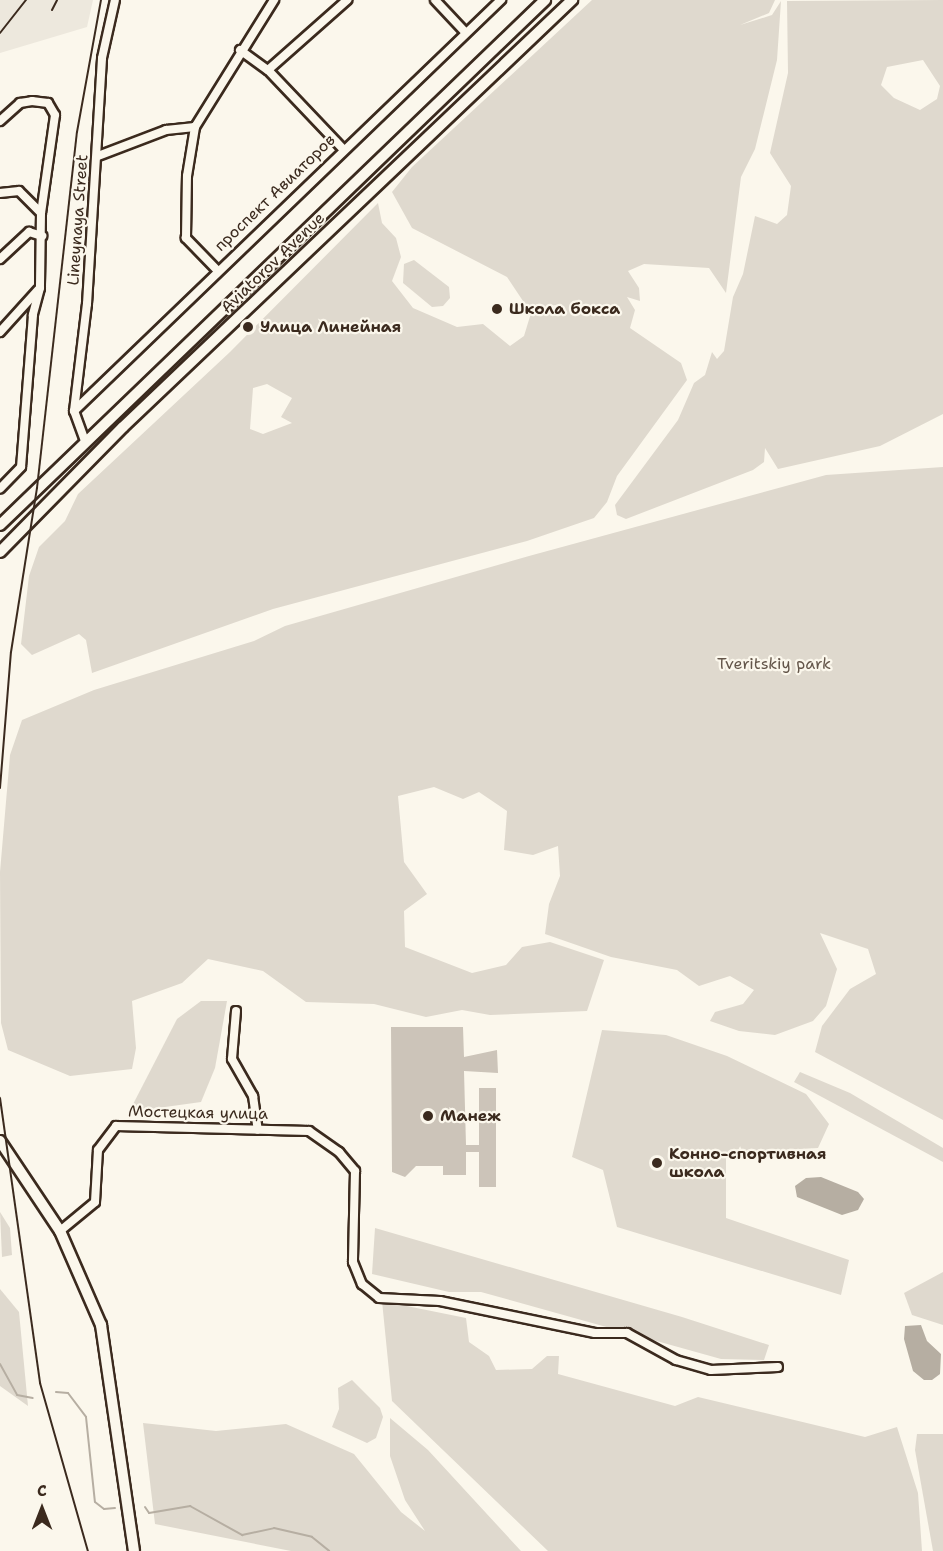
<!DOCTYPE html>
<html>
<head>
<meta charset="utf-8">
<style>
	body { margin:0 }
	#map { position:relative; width:943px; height:1551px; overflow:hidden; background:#fbf7ec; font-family:"Shantell Sans",sans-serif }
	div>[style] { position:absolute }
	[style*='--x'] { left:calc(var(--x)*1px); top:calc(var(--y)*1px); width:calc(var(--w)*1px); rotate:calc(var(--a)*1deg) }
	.built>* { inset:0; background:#ede8dd }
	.green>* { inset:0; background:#dfd9ce }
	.water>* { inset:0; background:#b6aea2 }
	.stream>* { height:2px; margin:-1px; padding:0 1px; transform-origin:1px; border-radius:1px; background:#b6aea2 }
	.building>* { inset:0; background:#ccc4b9 }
	.roads { filter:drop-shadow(2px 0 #3b2a1e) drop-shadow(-2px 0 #3b2a1e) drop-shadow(0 2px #3b2a1e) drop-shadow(0 -2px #3b2a1e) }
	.minor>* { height:8px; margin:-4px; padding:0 4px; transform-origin:4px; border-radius:4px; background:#fbf7ec }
	.major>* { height:10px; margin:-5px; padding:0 5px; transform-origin:5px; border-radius:5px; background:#fbf7ec }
	.rail>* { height:2px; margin:-1px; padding:0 1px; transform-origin:1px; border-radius:1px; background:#3b2a1e }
	.dots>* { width:16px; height:16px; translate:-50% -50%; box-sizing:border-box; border:3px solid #fbf7ec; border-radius:50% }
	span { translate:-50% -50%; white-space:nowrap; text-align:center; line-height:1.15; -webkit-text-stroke:4.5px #fbf7ec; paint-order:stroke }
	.street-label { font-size:16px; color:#3b2a1e }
	.poi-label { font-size:16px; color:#3b2a1e; font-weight:700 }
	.left { translate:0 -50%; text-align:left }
	.park-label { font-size:16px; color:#64564a }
	.north { position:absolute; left:12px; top:1479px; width:60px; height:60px; -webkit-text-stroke:4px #fbf7ec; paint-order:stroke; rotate:0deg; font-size:16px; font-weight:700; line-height:24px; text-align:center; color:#3b2a1e }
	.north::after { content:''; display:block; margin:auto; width:21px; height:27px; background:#3b2a1e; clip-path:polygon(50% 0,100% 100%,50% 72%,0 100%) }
</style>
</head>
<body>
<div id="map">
	<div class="built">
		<i style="clip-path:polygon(0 0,93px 0,87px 27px,0 53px)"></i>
	</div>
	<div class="green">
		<i style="clip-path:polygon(evenodd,592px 0,775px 0,769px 13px,740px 25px,772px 15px,781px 1px,777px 60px,755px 149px,741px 177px,726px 293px,709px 268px,644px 264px,628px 271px,639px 288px,640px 301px,627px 297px,635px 310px,630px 328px,681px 363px,687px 380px,617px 476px,607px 502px,594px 518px,527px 541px,273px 609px,92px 673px,86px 640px,79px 634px,32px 655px,21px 644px,29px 576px,39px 547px,65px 521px,78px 494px,230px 352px,378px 203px,382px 223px,396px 238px,401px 257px,392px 281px,413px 308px,457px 327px,483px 324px,510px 346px,524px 336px,531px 313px,507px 277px,412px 228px,392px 192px,412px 167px,592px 0,267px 384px,292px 398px,281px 417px,292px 423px,263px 434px,250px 429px,253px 388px,267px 384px)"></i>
		<i style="clip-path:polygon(evenodd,943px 0,943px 414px,880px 446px,778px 469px,765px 448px,764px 462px,753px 470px,626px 519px,617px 515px,615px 505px,678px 420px,694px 383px,705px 375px,712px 352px,717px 359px,724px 351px,733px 297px,743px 274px,755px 216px,777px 224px,787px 215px,791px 186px,770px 153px,788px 73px,787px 1px,943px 0,923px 60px,940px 86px,937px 99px,920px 110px,894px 98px,881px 85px,887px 67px,923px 60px)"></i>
		<i style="clip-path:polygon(414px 260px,449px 287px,450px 298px,443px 306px,432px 307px,403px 283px,404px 264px)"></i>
		<i style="clip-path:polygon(943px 467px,943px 1120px,815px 1052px,822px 1026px,850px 989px,876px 974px,868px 949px,820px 933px,837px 969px,826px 1006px,813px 1021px,775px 1035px,739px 1031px,710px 1021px,715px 1012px,743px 1004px,754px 990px,730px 976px,699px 986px,677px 970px,611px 957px,545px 934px,549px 904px,560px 876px,558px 846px,533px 855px,504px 850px,507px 811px,479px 792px,463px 799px,434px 787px,398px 796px,404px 862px,427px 894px,404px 911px,405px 947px,472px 973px,506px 965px,522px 947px,550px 942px,604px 960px,587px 1011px,490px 1015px,462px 1010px,426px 1017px,374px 1004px,306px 1002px,263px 971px,208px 959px,182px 983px,132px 1001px,136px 1048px,132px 1069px,70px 1076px,8px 1050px,1px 1023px,0 872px,10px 755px,22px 720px,94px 690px,254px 641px,285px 626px,529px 556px,826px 475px)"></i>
		<i style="clip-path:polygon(201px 1001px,227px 1001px,215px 1068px,201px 1102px,129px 1112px,177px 1019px)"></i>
		<i style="clip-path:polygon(602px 1030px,666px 1035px,727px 1056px,806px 1094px,829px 1124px,818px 1148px,726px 1153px,726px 1218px,849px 1260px,841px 1295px,617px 1227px,603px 1170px,572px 1157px)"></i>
		<i style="clip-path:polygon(800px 1072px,850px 1093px,943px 1148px,943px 1162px,794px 1082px)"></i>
		<i style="clip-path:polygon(0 1212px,10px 1228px,12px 1255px,2px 1257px)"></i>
		<i style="clip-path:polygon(375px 1228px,682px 1317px,769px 1345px,764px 1360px,721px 1359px,481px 1292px,449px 1292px,372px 1274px)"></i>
		<i style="clip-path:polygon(943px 1272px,943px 1325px,912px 1315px,904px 1293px)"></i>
		<i style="clip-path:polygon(0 1289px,19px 1312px,28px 1406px,0 1386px)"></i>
		<i style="clip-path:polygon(382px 1301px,466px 1318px,469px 1342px,489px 1356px,496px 1370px,532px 1369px,547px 1356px,559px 1356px,558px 1374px,675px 1406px,698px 1397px,865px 1437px,897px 1427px,918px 1493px,922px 1551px,548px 1551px,392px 1401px)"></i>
		<i style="clip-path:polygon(352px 1380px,380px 1408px,383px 1417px,376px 1438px,367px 1443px,332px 1427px,339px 1409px,338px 1388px)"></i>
		<i style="clip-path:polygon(390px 1418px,428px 1450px,521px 1551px,291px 1551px,155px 1524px,143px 1423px,216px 1431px,286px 1424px,354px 1454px,401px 1512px,425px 1531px,405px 1500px,390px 1456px)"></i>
		<i style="clip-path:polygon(917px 1434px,943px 1434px,943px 1551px,933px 1551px,915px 1450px)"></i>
	</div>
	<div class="water">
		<i style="clip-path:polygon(821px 1177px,858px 1192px,864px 1199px,858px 1210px,842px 1215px,797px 1197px,795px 1186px,806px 1178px)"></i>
		<i style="clip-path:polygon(921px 1325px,927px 1341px,941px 1354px,940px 1374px,932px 1380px,924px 1380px,913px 1371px,904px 1339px,905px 1326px)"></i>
	</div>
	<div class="stream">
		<i style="--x:0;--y:1364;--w:35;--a:61"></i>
		<i style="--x:17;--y:1395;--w:16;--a:11"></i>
		<i style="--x:56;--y:1392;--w:12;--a:5"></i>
		<i style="--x:68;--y:1393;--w:30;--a:53"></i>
		<i style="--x:86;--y:1417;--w:85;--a:84"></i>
		<i style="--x:95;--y:1502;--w:11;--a:38"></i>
		<i style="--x:104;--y:1509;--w:11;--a:-5"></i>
		<i style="--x:145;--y:1507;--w:7;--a:56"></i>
		<i style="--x:149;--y:1513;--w:42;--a:-9.7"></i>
		<i style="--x:190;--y:1506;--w:60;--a:29.1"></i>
		<i style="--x:242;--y:1535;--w:33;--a:-12"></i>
		<i style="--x:274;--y:1528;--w:39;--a:13"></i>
		<i style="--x:312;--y:1537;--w:22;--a:39"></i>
	</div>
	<div class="building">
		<i style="clip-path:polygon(391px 1027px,463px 1027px,464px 1057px,497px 1050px,498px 1073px,464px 1071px,466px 1145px,479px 1145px,479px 1088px,496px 1088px,496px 1187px,479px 1187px,479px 1152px,466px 1152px,466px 1175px,443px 1175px,443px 1166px,416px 1166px,405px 1177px,392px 1172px)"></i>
	</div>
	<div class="roads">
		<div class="minor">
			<i style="--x:435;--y:0;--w:45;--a:46.8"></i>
			<i style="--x:240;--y:50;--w:34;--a:36"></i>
			<i style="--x:268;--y:70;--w:108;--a:46.5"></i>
			<i style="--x:268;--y:70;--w:106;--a:-41.5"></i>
			<i style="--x:0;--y:121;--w:27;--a:-42"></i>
			<i style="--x:20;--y:103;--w:12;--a:-9"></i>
			<i style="--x:32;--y:101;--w:16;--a:7"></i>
			<i style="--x:48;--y:103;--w:14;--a:60"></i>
			<i style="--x:55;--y:115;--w:99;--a:98.1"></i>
			<i style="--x:41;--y:213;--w:75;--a:90.8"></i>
			<i style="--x:40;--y:288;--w:28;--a:105"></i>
			<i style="--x:33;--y:315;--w:152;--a:94.5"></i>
			<i style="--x:21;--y:467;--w:30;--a:134"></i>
			<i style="--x:98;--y:156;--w:73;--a:-20.9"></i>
			<i style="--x:166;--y:130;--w:29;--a:-6"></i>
			<i style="--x:0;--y:193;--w:19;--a:-6"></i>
			<i style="--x:19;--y:191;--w:31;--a:45"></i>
			<i style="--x:0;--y:259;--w:40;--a:-43"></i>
			<i style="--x:29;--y:232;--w:14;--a:17"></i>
			<i style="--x:217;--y:270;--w:45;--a:-134.1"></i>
			<i style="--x:186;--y:238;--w:62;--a:-89.1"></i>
			<i style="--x:187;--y:176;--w:50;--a:-80.7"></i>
			<i style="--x:195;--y:127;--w:150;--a:-58.1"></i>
			<i style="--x:0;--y:332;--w:57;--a:-47.9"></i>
			<i style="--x:74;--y:411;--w:593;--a:-43.91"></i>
			<i style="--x:85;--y:441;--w:32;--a:-110"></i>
			<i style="--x:74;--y:411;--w:108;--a:-83.1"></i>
			<i style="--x:87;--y:304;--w:246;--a:-86.5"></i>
			<i style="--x:102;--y:58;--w:59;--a:-77.4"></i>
			<i style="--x:236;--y:1011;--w:48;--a:94.8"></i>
			<i style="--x:232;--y:1059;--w:43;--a:60.4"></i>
			<i style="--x:253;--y:1096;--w:34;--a:82"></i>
			<i style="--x:60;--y:1231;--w:45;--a:-39.6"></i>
			<i style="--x:95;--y:1202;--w:52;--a:-86.7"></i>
			<i style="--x:98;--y:1150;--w:30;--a:-53"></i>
			<i style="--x:116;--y:1126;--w:193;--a:1.5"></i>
			<i style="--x:309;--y:1131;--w:37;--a:35"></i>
			<i style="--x:339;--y:1152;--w:25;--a:50"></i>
			<i style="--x:355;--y:1171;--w:91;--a:91.3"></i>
			<i style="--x:353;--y:1262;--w:24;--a:68"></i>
			<i style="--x:362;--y:1284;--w:22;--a:39"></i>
			<i style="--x:379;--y:1298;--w:61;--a:2.8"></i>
			<i style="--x:440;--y:1301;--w:158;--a:11.7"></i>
			<i style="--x:595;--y:1333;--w:32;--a:0"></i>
			<i style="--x:627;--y:1333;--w:56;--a:28.9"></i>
			<i style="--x:676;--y:1360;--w:36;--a:16"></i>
			<i style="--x:711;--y:1370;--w:67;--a:-2.6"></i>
		</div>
		<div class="major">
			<i style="--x:0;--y:525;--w:757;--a:-43.93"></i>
			<i style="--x:0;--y:552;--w:175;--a:-45.5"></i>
			<i style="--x:123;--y:427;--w:620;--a:-43.56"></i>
			<i style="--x:0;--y:1141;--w:108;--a:56.3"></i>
			<i style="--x:60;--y:1231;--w:103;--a:66.4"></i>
			<i style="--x:101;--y:1325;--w:228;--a:81.7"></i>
		</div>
	</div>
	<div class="rail">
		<i style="--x:52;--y:10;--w:11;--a:-63"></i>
		<i style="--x:0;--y:33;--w:42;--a:-51.8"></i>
		<i style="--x:0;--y:788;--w:136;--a:-85.4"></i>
		<i style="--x:11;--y:652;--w:166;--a:-81"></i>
		<i style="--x:37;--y:488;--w:358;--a:-83.6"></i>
		<i style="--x:77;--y:132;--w:134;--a:-79.7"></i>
		<i style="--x:0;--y:1098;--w:288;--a:82"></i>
		<i style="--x:40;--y:1383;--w:175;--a:74.1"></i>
	</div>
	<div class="dots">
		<i style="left:497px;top:309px;background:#3b2a1e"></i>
		<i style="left:248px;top:327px;background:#3b2a1e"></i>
		<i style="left:428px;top:1116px;background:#3b2a1e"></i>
		<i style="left:657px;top:1163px;background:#3b2a1e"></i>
	</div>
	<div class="street-label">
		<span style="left:275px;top:193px;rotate:-44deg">проспект Авиаторов</span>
		<span style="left:78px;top:220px;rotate:-86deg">Lineynaya Street</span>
		<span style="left:273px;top:263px;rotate:-44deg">Aviatorov Avenue</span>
		<span style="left:198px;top:1113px;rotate:1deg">Мостецкая улица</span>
	</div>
	<div class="poi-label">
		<span class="left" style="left:509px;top:309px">Школа бокса</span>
		<span class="left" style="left:260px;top:327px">Улица Линейная</span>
		<span class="left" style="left:440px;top:1116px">Манеж</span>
		<span class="left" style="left:669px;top:1163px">Конно-спортивная<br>школа</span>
	</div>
	<div class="park-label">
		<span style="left:774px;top:664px">Tveritskiy park</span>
	</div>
	<div class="north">С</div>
</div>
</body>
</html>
